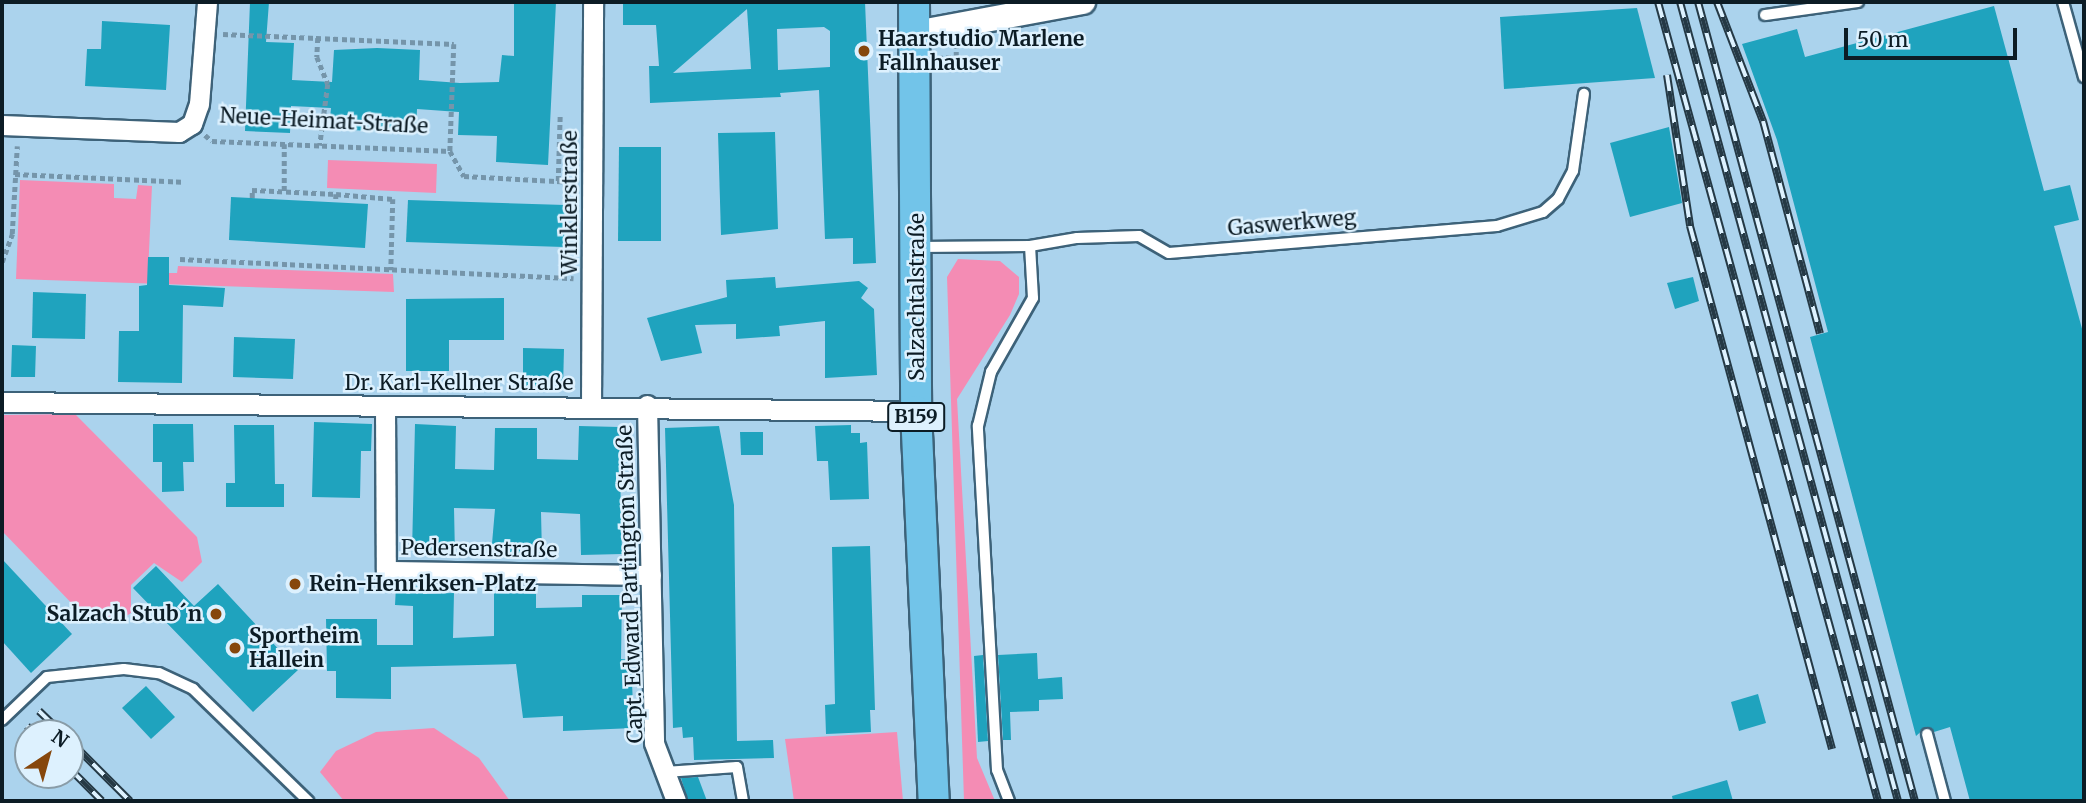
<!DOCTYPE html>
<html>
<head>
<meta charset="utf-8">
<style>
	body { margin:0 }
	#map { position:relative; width:2086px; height:803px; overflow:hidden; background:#abd3ed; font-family:Merriweather,serif }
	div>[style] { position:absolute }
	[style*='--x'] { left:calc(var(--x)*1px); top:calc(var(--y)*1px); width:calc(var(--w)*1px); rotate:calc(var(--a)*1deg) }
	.green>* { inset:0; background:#f48cb4 }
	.building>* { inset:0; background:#1fa3be }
	.path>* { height:4.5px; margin-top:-2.25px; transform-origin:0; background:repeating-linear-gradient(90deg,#7595aa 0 5px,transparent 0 8.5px) }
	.roads { filter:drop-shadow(2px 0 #3d6279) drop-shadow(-2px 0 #3d6279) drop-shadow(0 2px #3d6279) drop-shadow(0 -2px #3d6279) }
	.service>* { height:10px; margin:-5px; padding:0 5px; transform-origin:5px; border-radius:5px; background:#fff }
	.minor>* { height:19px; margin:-9.5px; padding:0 9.5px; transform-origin:9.5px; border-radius:9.5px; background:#fff }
	.tertiary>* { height:24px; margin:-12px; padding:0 12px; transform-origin:12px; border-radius:12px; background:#fff }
	.primary>* { height:30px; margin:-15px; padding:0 15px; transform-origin:15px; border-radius:15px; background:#72c4e9 }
	.rail>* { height:8px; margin-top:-4px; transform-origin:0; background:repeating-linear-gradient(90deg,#ddf1fe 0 16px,#253945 0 32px); box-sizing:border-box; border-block:2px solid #253945 }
	.dots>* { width:19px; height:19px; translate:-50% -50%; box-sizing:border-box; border:4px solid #ddf1fe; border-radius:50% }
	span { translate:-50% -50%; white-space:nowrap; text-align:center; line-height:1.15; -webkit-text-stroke:5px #ddf1fe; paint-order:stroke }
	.shield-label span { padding:2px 5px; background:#ddf1fe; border:2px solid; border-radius:5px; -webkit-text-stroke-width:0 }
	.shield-label { font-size:19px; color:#0c1c25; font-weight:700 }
	.poi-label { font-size:21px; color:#0c1c25; font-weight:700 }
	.left { translate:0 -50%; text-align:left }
	.right { translate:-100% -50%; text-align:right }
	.street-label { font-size:21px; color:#0c1c25 }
	.frame { position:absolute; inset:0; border:4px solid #0c1c25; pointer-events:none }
	.north { position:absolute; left:14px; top:719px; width:70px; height:70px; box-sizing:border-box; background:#ddf1fe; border:2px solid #899ca7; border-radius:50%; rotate:36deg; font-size:19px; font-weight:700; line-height:28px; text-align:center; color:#0c1c25 }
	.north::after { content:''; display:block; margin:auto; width:24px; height:32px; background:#86470c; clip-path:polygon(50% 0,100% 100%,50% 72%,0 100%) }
	.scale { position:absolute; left:1844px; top:28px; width:173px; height:32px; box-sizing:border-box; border:4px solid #0c1c25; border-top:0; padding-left:9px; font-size:21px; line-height:24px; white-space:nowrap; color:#0c1c25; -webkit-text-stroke:5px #ddf1fe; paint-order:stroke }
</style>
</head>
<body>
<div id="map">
	<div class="green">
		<i style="clip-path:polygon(328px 160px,437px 164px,436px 193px,327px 188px)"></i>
		<i style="clip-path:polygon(20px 180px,114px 184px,114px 198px,136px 199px,138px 185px,152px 186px,148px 273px,177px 273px,178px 266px,393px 274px,394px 292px,16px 279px)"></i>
		<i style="clip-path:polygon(958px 259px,1000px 261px,1019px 277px,1019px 294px,1010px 315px,957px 399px,977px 758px,995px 801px,964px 801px,947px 277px)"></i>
		<i style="clip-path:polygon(75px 414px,197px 537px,202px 562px,182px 582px,154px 563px,131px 585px,131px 613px,117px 622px,80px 612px,2px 531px,2px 415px)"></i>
		<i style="clip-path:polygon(434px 728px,479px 758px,510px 801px,344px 801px,320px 772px,336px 751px,376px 732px)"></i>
		<i style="clip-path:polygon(897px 732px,903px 801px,794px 801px,785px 739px)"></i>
	</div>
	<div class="building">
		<i style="clip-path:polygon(250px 2px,269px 2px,266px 42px,294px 43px,292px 80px,332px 82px,334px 50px,377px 48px,420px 50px,419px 80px,460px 83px,499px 82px,502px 55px,514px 56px,514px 2px,556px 2px,548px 165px,496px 162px,497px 136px,458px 135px,459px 112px,417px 109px,416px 133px,329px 129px,331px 108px,291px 106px,290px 133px,245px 131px)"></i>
		<i style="clip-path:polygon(evenodd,623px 2px,865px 2px,876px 263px,853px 264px,853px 238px,825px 239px,819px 90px,780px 93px,781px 97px,650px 103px,649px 66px,659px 66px,656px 25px,623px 25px,623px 2px,747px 9px,751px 69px,673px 73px,747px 9px,623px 2px,824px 27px,830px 31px,830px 67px,778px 70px,777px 29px,824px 27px)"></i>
		<i style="clip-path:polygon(1994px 6px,2044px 191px,2070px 185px,2079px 220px,2054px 226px,2084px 336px,2084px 801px,1970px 801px,1950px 727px,1934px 732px,1926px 727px,1916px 736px,1810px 337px,1828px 332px,1777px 140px,1742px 44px,1797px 29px,1805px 57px)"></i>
		<i style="clip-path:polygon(1637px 8px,1655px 78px,1504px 89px,1500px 17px)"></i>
		<i style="clip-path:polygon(102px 21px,170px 25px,166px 90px,85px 86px,87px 49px,101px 49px)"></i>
		<i style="clip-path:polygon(1669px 127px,1682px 203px,1630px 217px,1610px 143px)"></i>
		<i style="clip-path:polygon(775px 132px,778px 229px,721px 235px,718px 133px)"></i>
		<i style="clip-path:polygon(619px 147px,661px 147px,661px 241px,618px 241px)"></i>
		<i style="clip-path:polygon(231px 197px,368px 204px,365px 248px,229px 240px)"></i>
		<i style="clip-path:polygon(408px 200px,565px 205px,564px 247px,406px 242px)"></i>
		<i style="clip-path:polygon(148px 257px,169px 257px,169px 285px,225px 288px,223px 307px,183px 305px,182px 383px,118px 382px,119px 331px,139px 331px,139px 286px,147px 285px)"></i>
		<i style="clip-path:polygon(775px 277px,776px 288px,859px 281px,868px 288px,861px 298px,874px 309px,877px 375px,825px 378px,825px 321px,779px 326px,780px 336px,736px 339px,736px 324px,695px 325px,702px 353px,661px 361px,647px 318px,727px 297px,726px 280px)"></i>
		<i style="clip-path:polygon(1693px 277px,1699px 301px,1675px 309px,1667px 283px)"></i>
		<i style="clip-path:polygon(33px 292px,86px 294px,85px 339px,32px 338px)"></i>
		<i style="clip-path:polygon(504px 298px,504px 340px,449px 340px,449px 371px,406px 371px,406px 299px)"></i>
		<i style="clip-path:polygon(234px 337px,295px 339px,293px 379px,233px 377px)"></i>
		<i style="clip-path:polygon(12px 345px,36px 346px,35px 377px,11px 377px)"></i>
		<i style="clip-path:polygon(523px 348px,564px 349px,563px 388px,523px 387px)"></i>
		<i style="clip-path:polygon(314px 422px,372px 424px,371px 451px,361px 451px,360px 498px,312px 497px)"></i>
		<i style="clip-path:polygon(153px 424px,193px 424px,194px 462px,183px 462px,184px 491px,162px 492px,162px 462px,153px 462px)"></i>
		<i style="clip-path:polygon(415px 424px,456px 426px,455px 469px,494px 470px,495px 428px,537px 428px,537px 459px,578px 460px,579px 426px,619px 427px,622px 554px,581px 555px,580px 514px,541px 512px,542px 554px,491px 555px,495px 509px,454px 508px,455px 555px,412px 552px)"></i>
		<i style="clip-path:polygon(234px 425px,274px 425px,275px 484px,284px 484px,284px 507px,226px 507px,226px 483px,235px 483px)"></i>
		<i style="clip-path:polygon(851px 425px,851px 433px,860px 433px,860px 443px,867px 442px,869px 499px,830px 500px,828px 461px,817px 461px,815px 426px)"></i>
		<i style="clip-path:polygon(719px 426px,734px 505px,737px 741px,773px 740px,774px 758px,694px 760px,693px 737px,683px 738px,682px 727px,673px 728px,665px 428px)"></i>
		<i style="clip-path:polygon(740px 432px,763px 432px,763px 455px,741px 455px)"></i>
		<i style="clip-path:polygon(870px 546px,875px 710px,870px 710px,871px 732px,826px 734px,825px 705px,835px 704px,832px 547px)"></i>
		<i style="clip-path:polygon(2px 559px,72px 634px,31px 673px,2px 641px)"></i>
		<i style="clip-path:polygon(156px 566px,194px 606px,218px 584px,298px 670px,253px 712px,133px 588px)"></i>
		<i style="clip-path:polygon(396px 586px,424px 587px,423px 594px,454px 593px,453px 638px,494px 636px,494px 593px,536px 594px,536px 608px,582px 607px,582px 595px,622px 595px,621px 659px,631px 660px,634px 728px,563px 731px,563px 716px,523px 718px,516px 664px,391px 667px,391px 699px,336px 698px,336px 671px,327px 671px,326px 619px,377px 619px,377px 645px,413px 645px,413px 606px,395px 605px)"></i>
		<i style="clip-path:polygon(1037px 653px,1038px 679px,1062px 677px,1063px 699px,1039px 700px,1039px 711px,1010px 712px,1011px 740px,1003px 740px,998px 655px)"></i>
		<i style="clip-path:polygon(983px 655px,988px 741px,978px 742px,974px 656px)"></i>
		<i style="clip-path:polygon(146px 686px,175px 717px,151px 739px,122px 708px)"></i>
		<i style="clip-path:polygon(1758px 694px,1766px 723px,1739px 731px,1731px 702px)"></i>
		<i style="clip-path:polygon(698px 777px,707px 801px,688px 801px,681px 778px)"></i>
		<i style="clip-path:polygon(1727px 780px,1733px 801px,1673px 801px,1672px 796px)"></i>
	</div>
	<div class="path">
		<i style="--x:223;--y:34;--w:231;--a:2.5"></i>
		<i style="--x:454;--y:44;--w:107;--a:92.1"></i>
		<i style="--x:318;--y:38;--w:19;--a:93"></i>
		<i style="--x:317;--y:57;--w:29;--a:68"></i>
		<i style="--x:328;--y:84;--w:62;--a:97.5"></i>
		<i style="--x:938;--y:58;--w:18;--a:-3"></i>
		<i style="--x:956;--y:57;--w:9;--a:-90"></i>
		<i style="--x:205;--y:135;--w:9;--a:41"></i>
		<i style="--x:212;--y:141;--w:238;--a:2.4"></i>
		<i style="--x:450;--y:151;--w:29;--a:61"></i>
		<i style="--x:464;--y:176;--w:111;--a:3.1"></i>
		<i style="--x:15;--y:174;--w:167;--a:2.7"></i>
		<i style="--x:558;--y:181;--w:68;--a:-88.3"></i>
		<i style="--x:284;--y:191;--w:47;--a:-90"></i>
		<i style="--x:336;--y:194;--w:57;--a:5"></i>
		<i style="--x:393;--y:199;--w:71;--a:91.6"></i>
		<i style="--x:252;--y:198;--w:8;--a:-90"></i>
		<i style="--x:252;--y:190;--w:84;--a:2.7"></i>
		<i style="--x:336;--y:194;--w:8;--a:90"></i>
		<i style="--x:180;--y:259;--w:394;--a:2.8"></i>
		<i style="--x:2;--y:262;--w:30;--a:-70"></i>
		<i style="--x:12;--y:234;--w:88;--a:-86.7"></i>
	</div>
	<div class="roads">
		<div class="service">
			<i style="--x:2063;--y:2;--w:78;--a:74.4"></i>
			<i style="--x:1765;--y:15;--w:94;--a:-8"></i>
			<i style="--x:918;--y:247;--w:112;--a:-0.5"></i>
			<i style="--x:1030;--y:246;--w:48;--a:-9.7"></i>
			<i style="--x:1077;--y:238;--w:62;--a:-1.8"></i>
			<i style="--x:1139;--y:236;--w:34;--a:30"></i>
			<i style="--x:1169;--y:253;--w:329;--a:-4.7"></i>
			<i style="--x:1497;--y:226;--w:48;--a:-16.9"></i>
			<i style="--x:1543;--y:212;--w:20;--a:-41"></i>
			<i style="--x:1558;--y:199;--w:32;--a:-62"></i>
			<i style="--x:1573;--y:171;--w:78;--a:-81.9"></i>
			<i style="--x:2;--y:720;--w:62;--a:-43.7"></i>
			<i style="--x:47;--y:677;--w:77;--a:-5.9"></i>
			<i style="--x:124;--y:669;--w:35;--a:7"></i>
			<i style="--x:159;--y:673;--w:38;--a:25"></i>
			<i style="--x:193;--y:689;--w:161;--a:44.2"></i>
			<i style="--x:1927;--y:734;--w:69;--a:75"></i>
			<i style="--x:665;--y:772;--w:72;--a:-4"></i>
			<i style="--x:737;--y:767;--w:35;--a:80"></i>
			<i style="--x:1009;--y:801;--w:33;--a:-111"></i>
			<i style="--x:997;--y:770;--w:345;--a:-93.2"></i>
			<i style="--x:978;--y:426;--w:56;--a:-76.5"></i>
			<i style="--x:991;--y:372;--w:85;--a:-60.4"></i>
			<i style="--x:1033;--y:298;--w:52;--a:-93.3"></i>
		</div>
		<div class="minor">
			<i style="--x:2;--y:125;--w:177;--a:2.3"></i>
			<i style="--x:179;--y:132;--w:15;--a:-32"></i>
			<i style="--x:192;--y:124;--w:21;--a:-71"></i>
			<i style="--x:199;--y:104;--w:102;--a:-85.5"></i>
			<i style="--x:2;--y:402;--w:914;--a:0.56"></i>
			<i style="--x:591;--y:405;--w:403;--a:-89.7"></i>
			<i style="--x:647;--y:405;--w:338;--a:88.8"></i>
			<i style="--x:654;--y:743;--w:62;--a:69.2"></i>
			<i style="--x:385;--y:406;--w:165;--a:89.7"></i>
			<i style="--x:386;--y:571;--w:265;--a:0.9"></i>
		</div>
		<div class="tertiary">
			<i style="--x:915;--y:33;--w:171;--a:-10.5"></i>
		</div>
		<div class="primary">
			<i style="--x:914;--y:2;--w:409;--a:89.7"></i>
			<i style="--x:916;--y:411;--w:390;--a:87.4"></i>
		</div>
	</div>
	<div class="rail">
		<i style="--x:1658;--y:2;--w:829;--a:74.61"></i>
		<i style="--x:1680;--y:2;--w:828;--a:74.74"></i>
		<i style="--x:1698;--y:2;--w:828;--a:74.81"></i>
		<i style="--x:1717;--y:2;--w:128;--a:68.9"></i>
		<i style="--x:1763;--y:121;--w:220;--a:75"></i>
		<i style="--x:1667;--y:75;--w:153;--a:81.3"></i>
		<i style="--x:1690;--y:226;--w:542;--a:74.81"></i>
		<i style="--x:39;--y:711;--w:32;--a:44"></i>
		<i style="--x:27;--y:726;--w:10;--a:45"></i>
		<i style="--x:70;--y:741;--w:85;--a:45"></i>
		<i style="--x:70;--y:769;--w:45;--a:45"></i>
	</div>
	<div class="dots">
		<i style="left:864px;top:51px;background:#86470c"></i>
		<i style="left:295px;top:584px;background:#86470c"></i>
		<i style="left:216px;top:614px;background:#86470c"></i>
		<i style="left:235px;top:648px;background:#86470c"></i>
	</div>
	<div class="shield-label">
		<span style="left:916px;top:417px">B159</span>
	</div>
	<div class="poi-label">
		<span class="left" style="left:878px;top:51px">Haarstudio Marlene<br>Fallnhauser</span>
		<span class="left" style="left:309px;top:584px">Rein-Henriksen-Platz</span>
		<span class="right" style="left:202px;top:614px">Salzach Stub´n</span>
		<span class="left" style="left:249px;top:648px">Sportheim<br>Hallein</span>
	</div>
	<div class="street-label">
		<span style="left:324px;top:121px;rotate:3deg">Neue-Heimat-Straße</span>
		<span style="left:570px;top:203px;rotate:-90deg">Winklerstraße</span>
		<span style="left:1292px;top:223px;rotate:-5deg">Gaswerkweg</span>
		<span style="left:917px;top:297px;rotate:-90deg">Salzachtalstraße</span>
		<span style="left:459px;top:383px">Dr. Karl-Kellner Straße</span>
		<span style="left:479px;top:549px;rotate:1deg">Pedersenstraße</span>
		<span style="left:630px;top:584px;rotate:-92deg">Capt. Edward Partington Straße</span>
	</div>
	<div class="frame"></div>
	<div class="north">N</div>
	<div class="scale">50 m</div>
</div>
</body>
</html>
